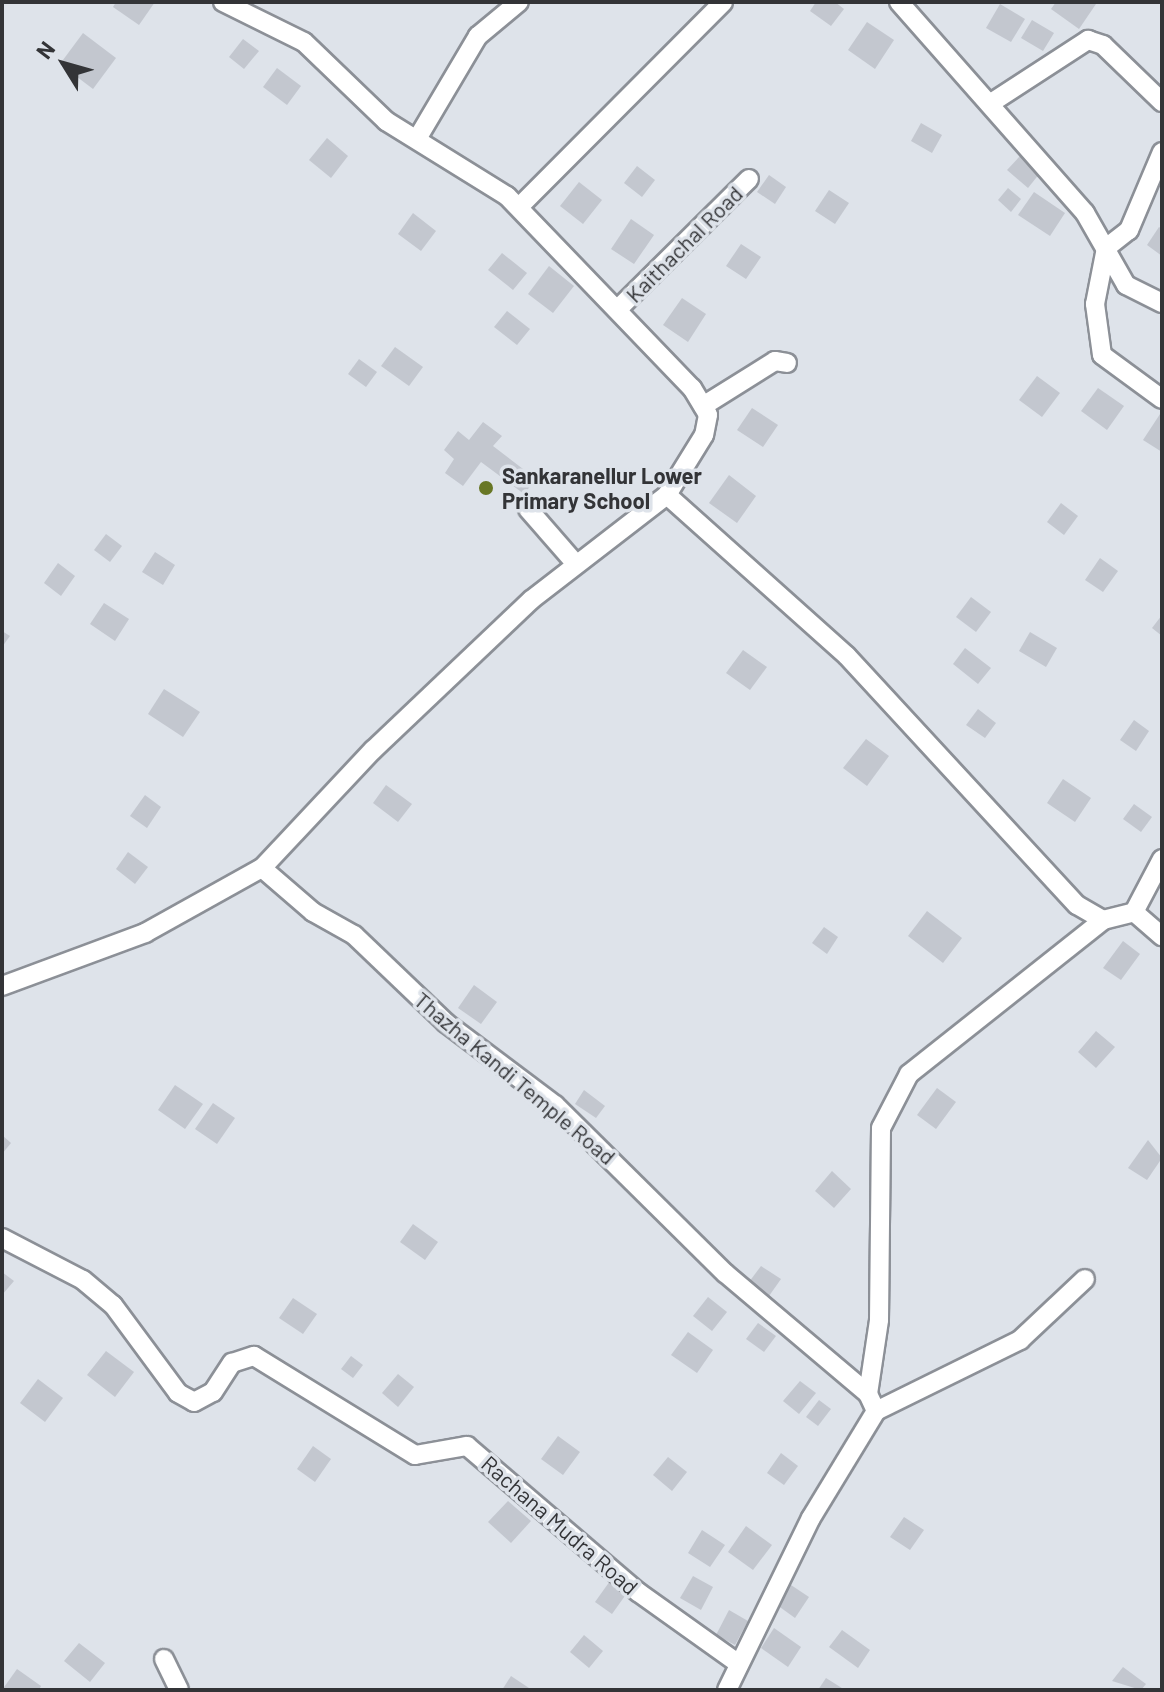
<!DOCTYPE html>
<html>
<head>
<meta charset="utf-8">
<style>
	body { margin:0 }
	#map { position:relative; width:1164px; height:1692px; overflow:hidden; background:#dee3ea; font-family:Barlow,sans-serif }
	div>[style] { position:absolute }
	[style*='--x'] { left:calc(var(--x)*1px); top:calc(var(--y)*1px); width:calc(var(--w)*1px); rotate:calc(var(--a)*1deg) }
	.building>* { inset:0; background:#c3c7cf }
	.roads { filter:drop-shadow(2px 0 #8c9097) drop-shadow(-2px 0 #8c9097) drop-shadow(0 2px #8c9097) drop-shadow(0 -2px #8c9097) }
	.minor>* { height:18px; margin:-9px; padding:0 9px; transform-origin:9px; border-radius:9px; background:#fff }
	.dots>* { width:22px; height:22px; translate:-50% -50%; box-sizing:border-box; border:4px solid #dee3ea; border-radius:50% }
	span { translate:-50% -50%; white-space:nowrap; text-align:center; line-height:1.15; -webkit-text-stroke:7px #dee3ea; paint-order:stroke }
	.street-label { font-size:22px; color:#333437 }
	.poi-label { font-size:22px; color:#333437; font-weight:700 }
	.left { translate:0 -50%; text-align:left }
	.frame { position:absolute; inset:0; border:4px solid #333437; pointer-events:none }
	.north { position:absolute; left:24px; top:24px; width:80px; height:80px; -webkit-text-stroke:6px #dee3ea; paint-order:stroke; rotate:307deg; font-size:22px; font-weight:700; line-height:32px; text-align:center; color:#333437 }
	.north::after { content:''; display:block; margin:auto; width:28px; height:36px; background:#333437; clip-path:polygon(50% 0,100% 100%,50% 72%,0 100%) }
</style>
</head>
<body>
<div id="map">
	<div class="building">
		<i style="clip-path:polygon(116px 2px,155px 2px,139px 25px,113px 7px)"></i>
		<i style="clip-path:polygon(816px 2px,835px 2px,844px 9px,831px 26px,810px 11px)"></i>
		<i style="clip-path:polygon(1056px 2px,1093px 2px,1096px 4px,1079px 29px,1051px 9px)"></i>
		<i style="clip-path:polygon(1000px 4px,1025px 19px,1011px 42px,986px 28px)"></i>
		<i style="clip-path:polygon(1032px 20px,1054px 33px,1043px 51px,1021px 38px)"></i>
		<i style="clip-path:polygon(867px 22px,894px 40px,875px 69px,848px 50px)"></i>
		<i style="clip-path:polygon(83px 33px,116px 58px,93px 89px,60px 64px)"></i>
		<i style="clip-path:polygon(243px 39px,259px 51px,244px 69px,229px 57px)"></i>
		<i style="clip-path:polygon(277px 68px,301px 86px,287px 105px,263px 87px)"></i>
		<i style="clip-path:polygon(921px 123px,942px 135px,932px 153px,911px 141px)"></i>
		<i style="clip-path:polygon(327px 138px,348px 156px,331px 178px,309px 160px)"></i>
		<i style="clip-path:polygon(1020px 156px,1040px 173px,1028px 188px,1007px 170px)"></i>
		<i style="clip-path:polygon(637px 166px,655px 180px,642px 197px,624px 183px)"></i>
		<i style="clip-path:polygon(769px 175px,786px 187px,775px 204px,757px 192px)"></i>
		<i style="clip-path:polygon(579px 182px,602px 200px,583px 224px,560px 206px)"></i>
		<i style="clip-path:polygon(1008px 188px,1021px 199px,1011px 212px,998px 200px)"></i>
		<i style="clip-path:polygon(829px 190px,849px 203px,835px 224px,815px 211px)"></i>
		<i style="clip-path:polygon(1034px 192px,1065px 213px,1050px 236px,1018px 215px)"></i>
		<i style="clip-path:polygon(413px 213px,436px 231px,421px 251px,398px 234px)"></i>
		<i style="clip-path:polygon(631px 219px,654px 235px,634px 264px,611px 249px)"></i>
		<i style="clip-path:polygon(1159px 227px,1162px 229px,1162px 256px,1147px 245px)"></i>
		<i style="clip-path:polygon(741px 244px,761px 257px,746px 279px,726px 266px)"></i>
		<i style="clip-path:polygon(502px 253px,527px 273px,513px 290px,488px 270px)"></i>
		<i style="clip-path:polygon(549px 266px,574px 286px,553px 313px,528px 294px)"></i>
		<i style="clip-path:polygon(682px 298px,706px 314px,688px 342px,663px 325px)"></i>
		<i style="clip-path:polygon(507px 311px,530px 329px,517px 345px,494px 327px)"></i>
		<i style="clip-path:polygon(395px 347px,423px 367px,409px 386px,381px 366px)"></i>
		<i style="clip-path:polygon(359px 359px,377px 372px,366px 387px,348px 374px)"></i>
		<i style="clip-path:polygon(1037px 376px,1060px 393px,1042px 417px,1019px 400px)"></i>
		<i style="clip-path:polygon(1098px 388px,1124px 406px,1107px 430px,1081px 411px)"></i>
		<i style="clip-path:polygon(752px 408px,778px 425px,763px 447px,737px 430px)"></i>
		<i style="clip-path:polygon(1162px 411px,1162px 452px,1143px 440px)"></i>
		<i style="clip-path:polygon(483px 422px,502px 436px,493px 446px,536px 479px,524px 494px,481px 462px,463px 486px,445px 473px,454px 459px,444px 450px,458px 431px,469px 440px)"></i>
		<i style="clip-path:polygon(729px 475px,756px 496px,737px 523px,709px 503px)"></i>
		<i style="clip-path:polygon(1061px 503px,1078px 516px,1064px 535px,1047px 522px)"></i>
		<i style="clip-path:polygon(106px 534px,122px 546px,110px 562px,94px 550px)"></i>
		<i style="clip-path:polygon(155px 552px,175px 565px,163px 585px,142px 572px)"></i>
		<i style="clip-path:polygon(1100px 558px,1118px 571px,1103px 592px,1085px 580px)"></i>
		<i style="clip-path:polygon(58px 563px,75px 576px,61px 596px,44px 583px)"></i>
		<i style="clip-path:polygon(971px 597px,991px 612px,976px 632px,956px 617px)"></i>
		<i style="clip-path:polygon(104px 603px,129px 619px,115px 641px,90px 624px)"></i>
		<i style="clip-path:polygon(1162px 615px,1162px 636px,1152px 628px)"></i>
		<i style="clip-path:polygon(2px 631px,10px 636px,2px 647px)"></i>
		<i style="clip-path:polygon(1030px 632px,1057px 648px,1046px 667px,1019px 651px)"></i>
		<i style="clip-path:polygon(965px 648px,991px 668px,978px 684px,953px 664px)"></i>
		<i style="clip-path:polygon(743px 650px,767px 667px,750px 690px,726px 673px)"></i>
		<i style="clip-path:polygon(164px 689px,200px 712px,183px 737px,148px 714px)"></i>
		<i style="clip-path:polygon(978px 709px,996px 723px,985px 738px,966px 725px)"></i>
		<i style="clip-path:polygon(1134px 720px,1149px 731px,1136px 751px,1120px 740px)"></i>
		<i style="clip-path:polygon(866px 739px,889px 756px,867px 786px,843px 768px)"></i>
		<i style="clip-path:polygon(1063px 779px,1091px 798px,1075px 822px,1047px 803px)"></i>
		<i style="clip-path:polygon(386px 785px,412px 804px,398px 822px,373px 803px)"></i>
		<i style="clip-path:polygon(145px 795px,161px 807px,147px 828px,130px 816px)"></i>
		<i style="clip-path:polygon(1134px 804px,1152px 817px,1141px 832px,1123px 819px)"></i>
		<i style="clip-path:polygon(128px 852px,148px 867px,135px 884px,116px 869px)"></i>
		<i style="clip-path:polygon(927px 911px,962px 938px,943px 963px,908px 936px)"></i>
		<i style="clip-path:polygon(824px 927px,838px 937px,827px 954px,812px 943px)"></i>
		<i style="clip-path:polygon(1123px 941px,1140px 954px,1121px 980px,1103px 968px)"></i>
		<i style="clip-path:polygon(474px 985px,497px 1002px,481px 1024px,458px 1008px)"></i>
		<i style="clip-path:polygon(1096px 1031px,1115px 1047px,1096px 1068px,1078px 1052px)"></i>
		<i style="clip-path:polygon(175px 1085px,203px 1104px,185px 1129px,158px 1110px)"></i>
		<i style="clip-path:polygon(937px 1088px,956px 1102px,936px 1129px,917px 1115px)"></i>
		<i style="clip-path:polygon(584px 1090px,605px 1106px,596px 1118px,575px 1104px)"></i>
		<i style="clip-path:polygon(213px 1103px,235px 1118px,217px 1144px,195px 1129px)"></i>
		<i style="clip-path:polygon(2px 1135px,11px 1143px,2px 1154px)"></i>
		<i style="clip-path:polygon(1148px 1140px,1162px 1158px,1147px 1180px,1128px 1168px)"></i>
		<i style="clip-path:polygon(832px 1171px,851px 1189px,834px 1208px,815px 1191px)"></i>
		<i style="clip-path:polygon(413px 1224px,438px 1242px,425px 1260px,400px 1242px)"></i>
		<i style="clip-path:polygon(761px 1266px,781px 1279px,769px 1296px,749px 1282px)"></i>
		<i style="clip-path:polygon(2px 1272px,14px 1281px,2px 1295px)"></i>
		<i style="clip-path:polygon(708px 1297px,727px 1312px,712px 1331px,693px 1316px)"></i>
		<i style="clip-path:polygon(293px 1298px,317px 1314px,303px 1334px,279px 1318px)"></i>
		<i style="clip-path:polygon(758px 1323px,776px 1336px,764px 1352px,746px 1339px)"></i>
		<i style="clip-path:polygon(688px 1332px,713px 1350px,697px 1373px,671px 1355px)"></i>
		<i style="clip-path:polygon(106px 1351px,134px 1372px,115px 1397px,87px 1375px)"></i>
		<i style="clip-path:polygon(351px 1356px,363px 1365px,353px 1378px,341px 1369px)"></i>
		<i style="clip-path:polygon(398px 1374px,414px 1387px,398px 1407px,382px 1393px)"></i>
		<i style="clip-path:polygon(38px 1379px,63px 1398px,45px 1422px,20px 1403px)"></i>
		<i style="clip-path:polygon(800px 1381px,816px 1393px,799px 1414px,783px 1401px)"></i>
		<i style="clip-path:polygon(819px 1400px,831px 1409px,818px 1426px,806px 1417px)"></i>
		<i style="clip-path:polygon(558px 1436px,580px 1452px,563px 1475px,541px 1459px)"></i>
		<i style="clip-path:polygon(313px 1446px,331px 1459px,315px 1482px,297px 1469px)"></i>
		<i style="clip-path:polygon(781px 1453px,798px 1466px,784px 1485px,767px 1473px)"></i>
		<i style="clip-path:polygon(668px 1457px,687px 1472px,672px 1491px,653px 1475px)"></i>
		<i style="clip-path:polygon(508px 1501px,531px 1521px,511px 1543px,488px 1522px)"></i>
		<i style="clip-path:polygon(904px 1517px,924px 1530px,910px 1550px,890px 1537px)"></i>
		<i style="clip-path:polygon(746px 1526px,772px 1545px,753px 1570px,728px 1552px)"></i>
		<i style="clip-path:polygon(702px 1530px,725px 1545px,710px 1567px,688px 1553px)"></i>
		<i style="clip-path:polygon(693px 1576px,713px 1587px,701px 1610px,680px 1598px)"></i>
		<i style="clip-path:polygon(610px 1581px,627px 1593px,612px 1614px,595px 1602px)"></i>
		<i style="clip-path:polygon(791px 1585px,809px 1597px,795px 1618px,777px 1605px)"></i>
		<i style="clip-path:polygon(729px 1610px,748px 1621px,735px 1645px,716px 1635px)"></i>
		<i style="clip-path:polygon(774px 1628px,801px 1647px,788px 1667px,761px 1648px)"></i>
		<i style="clip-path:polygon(842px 1630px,870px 1650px,858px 1668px,829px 1647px)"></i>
		<i style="clip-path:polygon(584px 1635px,603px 1651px,589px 1668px,570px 1652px)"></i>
		<i style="clip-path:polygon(79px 1643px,105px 1663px,90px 1682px,64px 1661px)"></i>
		<i style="clip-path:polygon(1123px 1667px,1146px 1684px,1141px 1690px,1112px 1681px)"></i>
		<i style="clip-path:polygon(17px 1669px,41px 1686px,39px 1690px,2px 1690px)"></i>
		<i style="clip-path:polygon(511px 1676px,532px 1690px,502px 1690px)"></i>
		<i style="clip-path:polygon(826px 1678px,845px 1690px,818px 1690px)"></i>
	</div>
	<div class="roads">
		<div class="minor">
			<i style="--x:223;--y:2;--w:90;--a:26.3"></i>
			<i style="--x:304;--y:42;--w:114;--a:43.9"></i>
			<i style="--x:386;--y:121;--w:142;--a:31.8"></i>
			<i style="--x:507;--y:196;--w:267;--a:46.1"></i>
			<i style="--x:692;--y:388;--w:31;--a:59"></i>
			<i style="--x:708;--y:415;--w:20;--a:101"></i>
			<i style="--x:704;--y:435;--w:70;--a:121.7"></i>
			<i style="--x:899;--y:2;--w:281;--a:48.6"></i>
			<i style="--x:1085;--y:213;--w:83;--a:60.3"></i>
			<i style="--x:1126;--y:285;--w:40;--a:26.6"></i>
			<i style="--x:991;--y:103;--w:116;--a:-33"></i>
			<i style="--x:1088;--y:40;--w:16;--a:18"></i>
			<i style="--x:1103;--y:45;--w:82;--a:44"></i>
			<i style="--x:417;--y:139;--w:120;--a:-59.4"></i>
			<i style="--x:478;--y:36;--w:53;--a:-39.7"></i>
			<i style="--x:1162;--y:152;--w:85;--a:112.9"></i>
			<i style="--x:1129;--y:230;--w:29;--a:142"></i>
			<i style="--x:1106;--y:248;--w:57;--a:101.1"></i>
			<i style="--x:1095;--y:304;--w:51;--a:82.2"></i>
			<i style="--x:1102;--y:355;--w:74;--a:36.3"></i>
			<i style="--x:519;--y:207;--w:289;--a:-45.1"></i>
			<i style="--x:619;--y:308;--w:183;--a:-44.8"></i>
			<i style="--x:703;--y:406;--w:85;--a:-32"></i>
			<i style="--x:775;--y:361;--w:12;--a:9"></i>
			<i style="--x:528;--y:509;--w:73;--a:48.9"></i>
			<i style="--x:1162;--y:859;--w:60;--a:117.8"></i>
			<i style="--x:1134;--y:912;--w:37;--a:41"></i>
			<i style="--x:262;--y:868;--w:67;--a:40.8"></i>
			<i style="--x:313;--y:912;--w:47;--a:29.3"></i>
			<i style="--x:354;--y:935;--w:127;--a:43.7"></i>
			<i style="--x:446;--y:1023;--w:136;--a:37"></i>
			<i style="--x:555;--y:1105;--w:239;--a:44.7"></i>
			<i style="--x:725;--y:1273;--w:187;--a:40.2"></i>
			<i style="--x:2;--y:986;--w:153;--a:-20.3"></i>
			<i style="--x:145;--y:933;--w:134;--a:-29.1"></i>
			<i style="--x:262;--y:868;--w:162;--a:-46.8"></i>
			<i style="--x:373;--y:750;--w:218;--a:-43.5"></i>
			<i style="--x:531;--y:600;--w:172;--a:-37.7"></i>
			<i style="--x:667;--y:495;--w:241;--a:41.8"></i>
			<i style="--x:847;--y:656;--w:339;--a:47.3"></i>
			<i style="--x:1077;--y:905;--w:30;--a:30"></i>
			<i style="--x:1103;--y:920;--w:32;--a:-14"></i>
			<i style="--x:2;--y:1238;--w:91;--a:27.4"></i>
			<i style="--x:83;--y:1280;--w:39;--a:40"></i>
			<i style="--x:113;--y:1305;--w:109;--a:53.5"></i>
			<i style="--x:178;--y:1393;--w:18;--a:29"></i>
			<i style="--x:194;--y:1402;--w:21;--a:-28"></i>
			<i style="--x:213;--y:1392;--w:35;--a:-57"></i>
			<i style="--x:232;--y:1363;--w:23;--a:-18"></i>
			<i style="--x:254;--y:1356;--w:189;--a:31.6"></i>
			<i style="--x:415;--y:1455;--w:53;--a:-9.8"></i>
			<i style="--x:467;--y:1446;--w:225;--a:40.5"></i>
			<i style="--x:638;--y:1592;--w:124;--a:35.5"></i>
			<i style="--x:876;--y:1411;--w:19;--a:-115"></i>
			<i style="--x:868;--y:1394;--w:75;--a:-81.5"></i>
			<i style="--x:879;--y:1320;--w:192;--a:-89.4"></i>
			<i style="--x:881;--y:1128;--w:61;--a:-62.6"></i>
			<i style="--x:909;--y:1074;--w:248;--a:-38.4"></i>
			<i style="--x:164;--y:1659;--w:34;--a:64"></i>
			<i style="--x:727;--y:1690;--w:191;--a:-64"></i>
			<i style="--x:811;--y:1518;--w:125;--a:-58.7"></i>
			<i style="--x:876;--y:1411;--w:161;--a:-26.2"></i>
			<i style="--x:1020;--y:1340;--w:89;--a:-43.2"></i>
		</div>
	</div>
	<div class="dots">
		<i style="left:486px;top:488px;background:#687725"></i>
	</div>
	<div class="street-label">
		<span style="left:684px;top:244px;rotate:-45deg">Kaithachal Road</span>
		<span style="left:515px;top:1078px;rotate:40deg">Thazha Kandi Temple Road</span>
		<span style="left:560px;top:1525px;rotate:41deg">Rachana Mudra Road</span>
	</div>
	<div class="poi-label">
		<span class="left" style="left:502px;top:488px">Sankaranellur Lower<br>Primary School</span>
	</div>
	<div class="frame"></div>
	<div class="north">N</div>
</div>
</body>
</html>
